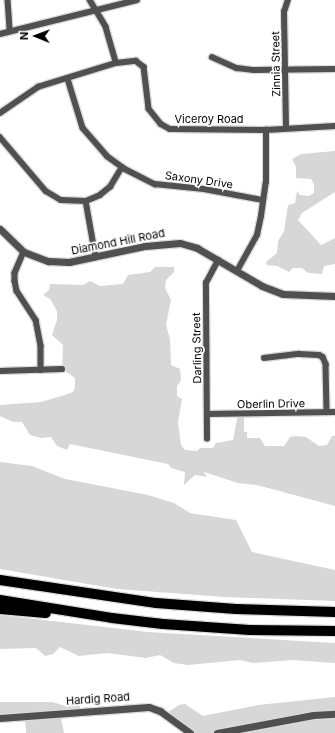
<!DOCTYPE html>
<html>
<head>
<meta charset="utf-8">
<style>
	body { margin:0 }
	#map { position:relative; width:335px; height:733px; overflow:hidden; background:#fff; font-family:Inter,sans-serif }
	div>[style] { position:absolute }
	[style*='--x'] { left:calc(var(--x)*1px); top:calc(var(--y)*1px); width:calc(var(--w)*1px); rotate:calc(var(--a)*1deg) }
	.green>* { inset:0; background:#d7d7d7 }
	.roads { filter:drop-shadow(1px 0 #dbdbdb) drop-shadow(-1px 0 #dbdbdb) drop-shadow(0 1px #dbdbdb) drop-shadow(0 -1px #dbdbdb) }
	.minor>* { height:5.5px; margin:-2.75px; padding:0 2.75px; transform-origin:2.75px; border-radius:2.75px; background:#505050 }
	.tertiary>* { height:7px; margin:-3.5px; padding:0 3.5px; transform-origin:3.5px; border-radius:3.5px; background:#505050 }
	.motorway>* { height:10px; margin:-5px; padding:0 5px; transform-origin:5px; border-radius:5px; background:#000 }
	span { translate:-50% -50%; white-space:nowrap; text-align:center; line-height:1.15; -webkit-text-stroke:3.5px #fff; paint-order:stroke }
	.street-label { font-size:11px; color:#000 }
	.north { position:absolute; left:16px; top:16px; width:40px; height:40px; -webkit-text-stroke:3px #fff; paint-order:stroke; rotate:271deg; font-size:11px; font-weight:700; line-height:16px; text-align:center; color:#000 }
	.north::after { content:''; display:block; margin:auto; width:14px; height:18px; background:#000; clip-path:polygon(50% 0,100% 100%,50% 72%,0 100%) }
</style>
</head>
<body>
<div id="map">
	<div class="green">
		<i style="clip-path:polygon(335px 151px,335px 192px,302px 213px,298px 220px,321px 245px,335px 238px,335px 264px,324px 266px,322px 274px,308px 273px,302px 268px,293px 268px,289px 272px,277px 266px,267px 265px,266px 262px,277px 253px,278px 241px,284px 231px,288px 205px,295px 203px,297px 191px,300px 195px,309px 196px,314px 193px,314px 184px,311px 179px,296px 178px,296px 167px,292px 159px,301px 154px)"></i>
		<i style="clip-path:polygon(155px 267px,174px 267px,174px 272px,166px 280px,165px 288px,171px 300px,166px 325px,170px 339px,171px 365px,180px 369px,181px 380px,177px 386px,177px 396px,182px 399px,178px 422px,181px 445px,185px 450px,197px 451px,200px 448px,213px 448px,216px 443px,233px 440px,238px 414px,244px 414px,244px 432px,247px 432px,247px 438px,260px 438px,265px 446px,284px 446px,290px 437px,295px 436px,306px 437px,319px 446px,327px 445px,332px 436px,335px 436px,335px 506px,257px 485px,238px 483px,204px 472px,207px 477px,195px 475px,184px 485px,185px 472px,171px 468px,168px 464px,70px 444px,67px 450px,57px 446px,51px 437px,41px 438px,30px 435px,22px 422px,13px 422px,0 416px,0 405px,41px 402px,65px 395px,73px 392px,75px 387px,75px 378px,62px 369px,63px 345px,52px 335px,57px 320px,57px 311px,50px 299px,43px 295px,49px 290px,50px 284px,83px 285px,90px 281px,100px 286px,123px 284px,128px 275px,150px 272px)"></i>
		<i style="clip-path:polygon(0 462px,32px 466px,65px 479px,148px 495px,174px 503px,190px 513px,236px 520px,252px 552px,335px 570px,335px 601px,225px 597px,117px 589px,0 569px)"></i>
		<i style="clip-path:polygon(0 615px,148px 632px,335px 643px,335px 663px,292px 660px,253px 663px,240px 660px,188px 665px,174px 663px,160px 655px,146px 658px,107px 653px,79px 656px,60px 647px,53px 654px,45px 656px,36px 648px,0 649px)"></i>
		<i style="clip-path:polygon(335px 697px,335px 733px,190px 733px,164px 715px,179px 705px,185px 704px,203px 716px,258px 705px)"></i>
		<i style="clip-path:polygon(80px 701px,80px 711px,60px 713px,64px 733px,26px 733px,25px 716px,0 717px,0 702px,52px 702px,66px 706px)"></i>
	</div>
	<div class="roads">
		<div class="minor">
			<i style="--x:8;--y:0;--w:31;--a:86"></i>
			<i style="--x:90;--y:0;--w:31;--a:59"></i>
			<i style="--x:106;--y:27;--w:37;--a:74"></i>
			<i style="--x:0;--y:34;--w:141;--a:-13.9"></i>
			<i style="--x:212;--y:57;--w:27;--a:24"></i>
			<i style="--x:237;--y:68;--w:17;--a:7"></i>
			<i style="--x:254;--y:70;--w:81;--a:-0.7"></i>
			<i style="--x:68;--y:79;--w:51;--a:73"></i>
			<i style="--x:83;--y:128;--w:37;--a:49"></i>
			<i style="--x:107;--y:156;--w:22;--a:36"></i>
			<i style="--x:125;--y:169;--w:34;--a:27"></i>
			<i style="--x:155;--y:184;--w:49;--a:5.8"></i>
			<i style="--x:204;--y:189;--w:60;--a:10.6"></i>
			<i style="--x:0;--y:113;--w:46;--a:-34.4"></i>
			<i style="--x:38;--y:87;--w:82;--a:-17.1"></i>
			<i style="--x:116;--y:63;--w:20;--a:-6"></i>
			<i style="--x:136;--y:61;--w:10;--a:37"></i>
			<i style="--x:144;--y:67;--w:42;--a:83.2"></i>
			<i style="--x:149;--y:109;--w:19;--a:51"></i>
			<i style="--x:161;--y:124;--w:10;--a:29"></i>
			<i style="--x:170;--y:129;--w:96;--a:0.6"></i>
			<i style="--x:266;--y:130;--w:69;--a:-3.3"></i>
			<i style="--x:286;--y:128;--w:116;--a:-91"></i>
			<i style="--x:284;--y:12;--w:13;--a:-72"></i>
			<i style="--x:0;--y:137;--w:71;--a:49.6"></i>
			<i style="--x:46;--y:191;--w:17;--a:31"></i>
			<i style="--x:61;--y:200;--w:25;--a:2"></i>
			<i style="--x:86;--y:201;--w:15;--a:-23"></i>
			<i style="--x:100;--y:195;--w:13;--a:-39"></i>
			<i style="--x:110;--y:187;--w:23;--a:-59"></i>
			<i style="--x:86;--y:201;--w:57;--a:79.9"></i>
			<i style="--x:24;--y:252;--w:23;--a:113"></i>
			<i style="--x:15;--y:273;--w:8;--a:90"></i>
			<i style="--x:15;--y:281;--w:10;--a:79"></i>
			<i style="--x:17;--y:291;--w:35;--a:57"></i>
			<i style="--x:36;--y:320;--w:26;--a:79"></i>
			<i style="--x:41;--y:346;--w:24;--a:90"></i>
			<i style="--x:237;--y:271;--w:41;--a:-60.9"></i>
			<i style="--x:257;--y:235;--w:19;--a:-78"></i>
			<i style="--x:261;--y:216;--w:34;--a:-82"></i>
			<i style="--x:266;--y:182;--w:52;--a:-90"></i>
			<i style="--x:264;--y:358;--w:35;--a:-7"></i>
			<i style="--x:299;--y:354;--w:20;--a:3"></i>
			<i style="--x:319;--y:355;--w:4;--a:27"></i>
			<i style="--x:323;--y:357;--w:8;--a:67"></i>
			<i style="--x:326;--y:364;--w:48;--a:88.8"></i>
			<i style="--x:0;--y:371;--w:62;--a:-1.8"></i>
			<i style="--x:207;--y:414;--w:128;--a:-0.9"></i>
			<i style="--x:207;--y:439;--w:156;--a:-90.4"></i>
			<i style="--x:206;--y:283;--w:26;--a:-62"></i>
		</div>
		<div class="tertiary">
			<i style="--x:0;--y:229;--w:33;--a:44"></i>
			<i style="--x:24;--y:252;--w:26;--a:21"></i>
			<i style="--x:48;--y:261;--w:21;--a:3"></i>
			<i style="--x:69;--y:262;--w:78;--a:-11.9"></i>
			<i style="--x:145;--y:246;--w:35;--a:-5"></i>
			<i style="--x:180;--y:243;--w:18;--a:16"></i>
			<i style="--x:197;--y:248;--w:75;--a:30.3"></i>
			<i style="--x:262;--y:286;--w:22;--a:21"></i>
			<i style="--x:283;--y:294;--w:52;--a:2.2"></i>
			<i style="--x:0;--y:718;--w:149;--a:-4.2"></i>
			<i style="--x:149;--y:707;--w:12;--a:20"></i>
			<i style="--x:160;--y:711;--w:37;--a:36"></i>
			<i style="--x:217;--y:733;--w:98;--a:-10.6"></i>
			<i style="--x:313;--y:715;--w:22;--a:-3"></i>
		</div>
		<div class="motorway">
			<i style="--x:0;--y:580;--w:158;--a:8.4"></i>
			<i style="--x:156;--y:603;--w:80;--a:4.3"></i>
			<i style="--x:236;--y:609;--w:99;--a:1.7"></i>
			<i style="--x:0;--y:600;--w:113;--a:9.1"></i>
			<i style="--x:112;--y:618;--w:51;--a:6.7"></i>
			<i style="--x:163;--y:624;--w:87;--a:3.9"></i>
			<i style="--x:250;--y:630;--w:85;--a:0.7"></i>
			<i style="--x:0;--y:609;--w:46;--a:5"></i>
		</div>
	</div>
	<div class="street-label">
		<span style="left:276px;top:64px;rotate:-91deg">Zinnia Street</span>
		<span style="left:209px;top:119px">Viceroy Road</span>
		<span style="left:199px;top:180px;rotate:8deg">Saxony Drive</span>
		<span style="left:118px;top:242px;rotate:-11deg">Diamond Hill Road</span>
		<span style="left:197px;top:348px;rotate:-91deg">Darling Street</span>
		<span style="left:271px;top:404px;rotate:-1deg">Oberlin Drive</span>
		<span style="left:98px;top:699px;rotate:-4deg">Hardig Road</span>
	</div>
	<div class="north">N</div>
</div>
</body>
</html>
